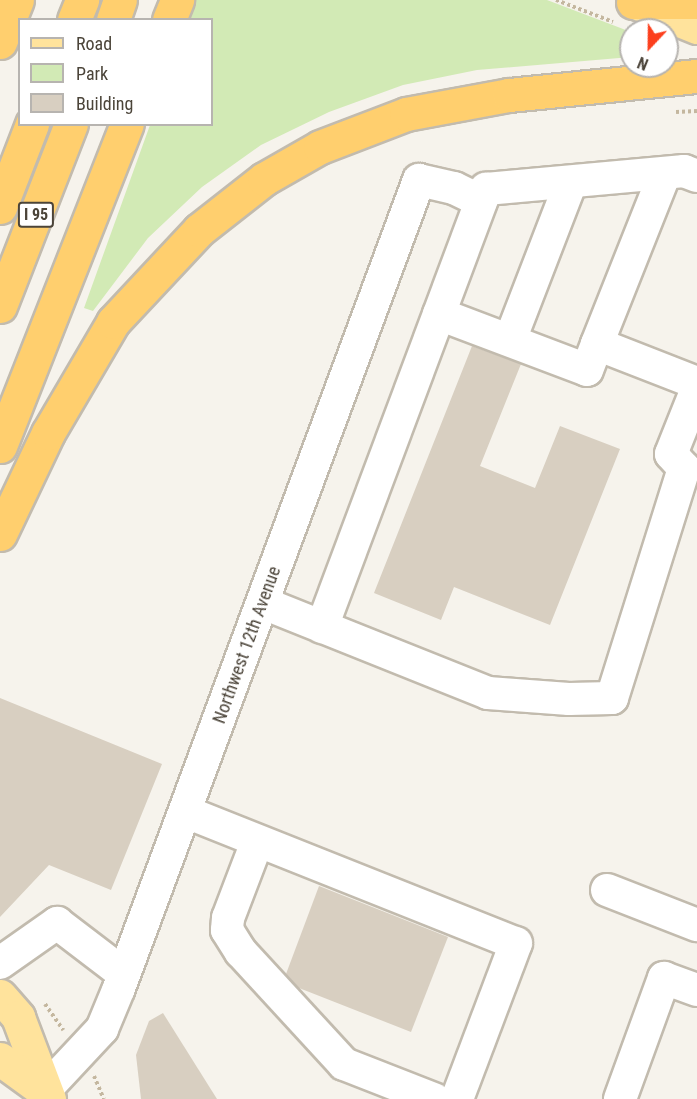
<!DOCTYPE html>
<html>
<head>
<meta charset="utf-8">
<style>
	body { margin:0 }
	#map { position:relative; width:697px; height:1099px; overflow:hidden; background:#f6f3ec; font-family:"Roboto Condensed",sans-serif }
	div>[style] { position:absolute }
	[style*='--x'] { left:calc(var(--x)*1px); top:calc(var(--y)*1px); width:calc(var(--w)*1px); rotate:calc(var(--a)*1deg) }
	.green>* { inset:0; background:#d2eab5 }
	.building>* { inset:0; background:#d8cfc1 }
	.path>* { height:4px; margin-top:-2px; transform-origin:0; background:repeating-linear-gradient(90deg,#c4b79f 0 3px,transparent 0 6px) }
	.roads { filter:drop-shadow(2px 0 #c2bbae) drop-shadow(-2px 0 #c2bbae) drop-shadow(0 2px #c2bbae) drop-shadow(0 -2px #c2bbae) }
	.minor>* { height:32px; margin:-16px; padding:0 16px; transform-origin:16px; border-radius:16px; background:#fff }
	.major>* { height:33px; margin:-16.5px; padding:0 16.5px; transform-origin:16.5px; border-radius:16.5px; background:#ffe39c }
	.highway>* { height:33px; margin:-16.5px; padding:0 16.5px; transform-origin:16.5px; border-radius:16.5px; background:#ffcf6e }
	span { translate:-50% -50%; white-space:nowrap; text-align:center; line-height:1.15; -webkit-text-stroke:4.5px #fff; paint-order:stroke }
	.shield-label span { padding:2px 4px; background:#fff; border:2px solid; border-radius:4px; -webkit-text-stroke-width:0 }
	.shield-label { font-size:16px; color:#4b4439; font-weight:700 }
	.street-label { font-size:18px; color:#4b4439 }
	.legend { position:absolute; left:18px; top:18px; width:195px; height:108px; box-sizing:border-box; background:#fff; border:2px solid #b7b4b0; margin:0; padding:8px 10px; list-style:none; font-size:18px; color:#4b4439 }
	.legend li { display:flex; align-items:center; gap:12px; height:30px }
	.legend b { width:30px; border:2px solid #b7b4b0 }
	.north { position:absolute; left:619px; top:18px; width:60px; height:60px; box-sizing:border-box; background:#fff; border:2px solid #b7b4b0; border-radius:50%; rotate:202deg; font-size:16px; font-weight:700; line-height:24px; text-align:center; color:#4b4439 }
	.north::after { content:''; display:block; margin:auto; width:21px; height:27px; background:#fc3f1d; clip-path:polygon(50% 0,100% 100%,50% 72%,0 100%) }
</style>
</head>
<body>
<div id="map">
	<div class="green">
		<i style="clip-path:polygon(196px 0,547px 0,631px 32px,631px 57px,477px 70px,403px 85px,329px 112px,261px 145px,202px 187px,148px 238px,93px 311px,84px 308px,150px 125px,212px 124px,212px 20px,188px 19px)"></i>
	</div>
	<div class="building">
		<i style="clip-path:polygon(472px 346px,521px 364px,480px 466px,535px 488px,560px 426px,620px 449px,550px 625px,454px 587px,441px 620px,374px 593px)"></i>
		<i style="clip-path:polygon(0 698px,162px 764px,111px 890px,49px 865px,0 917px)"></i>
		<i style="clip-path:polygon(319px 886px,448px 937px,411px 1032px,299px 988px,286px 974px)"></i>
		<i style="clip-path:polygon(163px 1013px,217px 1099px,141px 1099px,136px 1055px,149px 1021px)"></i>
	</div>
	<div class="path">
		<i style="--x:556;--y:0;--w:61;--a:21.1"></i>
		<i style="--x:676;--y:112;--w:21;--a:-3"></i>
		<i style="--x:45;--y:1004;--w:32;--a:55"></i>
		<i style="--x:94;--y:1076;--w:25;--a:67"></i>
	</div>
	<div class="roads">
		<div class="minor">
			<i style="--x:665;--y:173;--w:184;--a:111.7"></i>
			<i style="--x:597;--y:344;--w:107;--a:21.3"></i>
			<i style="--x:439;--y:314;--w:158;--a:20.7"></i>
			<i style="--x:587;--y:370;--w:28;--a:-69"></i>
			<i style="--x:510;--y:340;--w:169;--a:-68.9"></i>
			<i style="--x:263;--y:603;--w:242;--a:21.8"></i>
			<i style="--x:488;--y:693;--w:81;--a:4.2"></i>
			<i style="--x:569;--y:699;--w:43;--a:-1.3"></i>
			<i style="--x:612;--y:698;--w:241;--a:-72.6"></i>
			<i style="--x:684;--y:468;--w:19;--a:-133"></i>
			<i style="--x:671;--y:454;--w:70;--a:-68.2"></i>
			<i style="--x:322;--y:627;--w:468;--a:-69.5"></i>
			<i style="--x:486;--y:189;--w:199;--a:-5.2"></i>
			<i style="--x:684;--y:171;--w:14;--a:21"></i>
			<i style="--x:186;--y:812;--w:355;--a:21.7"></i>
			<i style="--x:516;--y:943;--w:167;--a:110.7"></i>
			<i style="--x:257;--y:842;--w:81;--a:110.9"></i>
			<i style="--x:228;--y:918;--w:12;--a:95"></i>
			<i style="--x:227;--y:930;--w:26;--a:58"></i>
			<i style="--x:241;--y:952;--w:152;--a:47.4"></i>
			<i style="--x:344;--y:1064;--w:97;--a:21.3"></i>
			<i style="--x:607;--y:890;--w:97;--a:21.3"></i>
			<i style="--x:0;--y:963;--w:70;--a:-35.1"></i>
			<i style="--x:57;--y:923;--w:84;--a:37.3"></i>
			<i style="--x:44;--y:1091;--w:85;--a:-46.9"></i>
			<i style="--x:102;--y:1029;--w:44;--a:-67.5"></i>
			<i style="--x:119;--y:988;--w:862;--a:-69.63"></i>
			<i style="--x:419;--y:180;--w:36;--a:13"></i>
			<i style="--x:454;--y:188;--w:30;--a:26"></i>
			<i style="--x:620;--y:1099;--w:129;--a:-70"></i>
			<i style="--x:664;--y:978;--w:35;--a:20"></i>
		</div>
		<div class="major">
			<i style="--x:635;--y:2;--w:67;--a:22"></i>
			<i style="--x:0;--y:996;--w:28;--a:49"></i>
			<i style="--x:18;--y:1017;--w:88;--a:69.3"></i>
			<i style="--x:0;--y:1059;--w:54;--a:36"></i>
		</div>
		<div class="highway">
			<i style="--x:633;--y:2;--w:64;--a:0"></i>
			<i style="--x:74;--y:20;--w:22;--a:-68"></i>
			<i style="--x:113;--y:20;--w:21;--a:-71"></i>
			<i style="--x:169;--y:20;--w:22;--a:-68"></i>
			<i style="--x:0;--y:42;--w:45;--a:-68"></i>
			<i style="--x:0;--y:207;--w:89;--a:-68.9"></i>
			<i style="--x:0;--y:306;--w:195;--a:-68.7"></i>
			<i style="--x:0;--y:446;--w:346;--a:-68.5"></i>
			<i style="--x:0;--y:534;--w:112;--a:-64.6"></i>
			<i style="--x:48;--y:433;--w:129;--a:-59.6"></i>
			<i style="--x:113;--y:322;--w:126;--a:-46.9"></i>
			<i style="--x:199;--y:230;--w:83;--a:-38.1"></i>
			<i style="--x:264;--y:179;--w:64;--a:-29.7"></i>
			<i style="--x:320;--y:147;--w:92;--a:-21"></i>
			<i style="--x:406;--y:114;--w:105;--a:-10.5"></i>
			<i style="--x:509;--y:95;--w:189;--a:-5.8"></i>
		</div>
	</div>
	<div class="shield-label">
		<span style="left:36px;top:215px">I 95</span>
	</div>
	<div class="street-label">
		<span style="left:247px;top:645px;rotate:-70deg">Northwest 12th Avenue</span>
	</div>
	<ul class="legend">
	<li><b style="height:8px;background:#ffe39c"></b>Road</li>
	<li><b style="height:16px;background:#d2eab5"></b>Park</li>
	<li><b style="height:16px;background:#d8cfc1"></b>Building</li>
	</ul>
	<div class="north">N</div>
</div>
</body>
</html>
